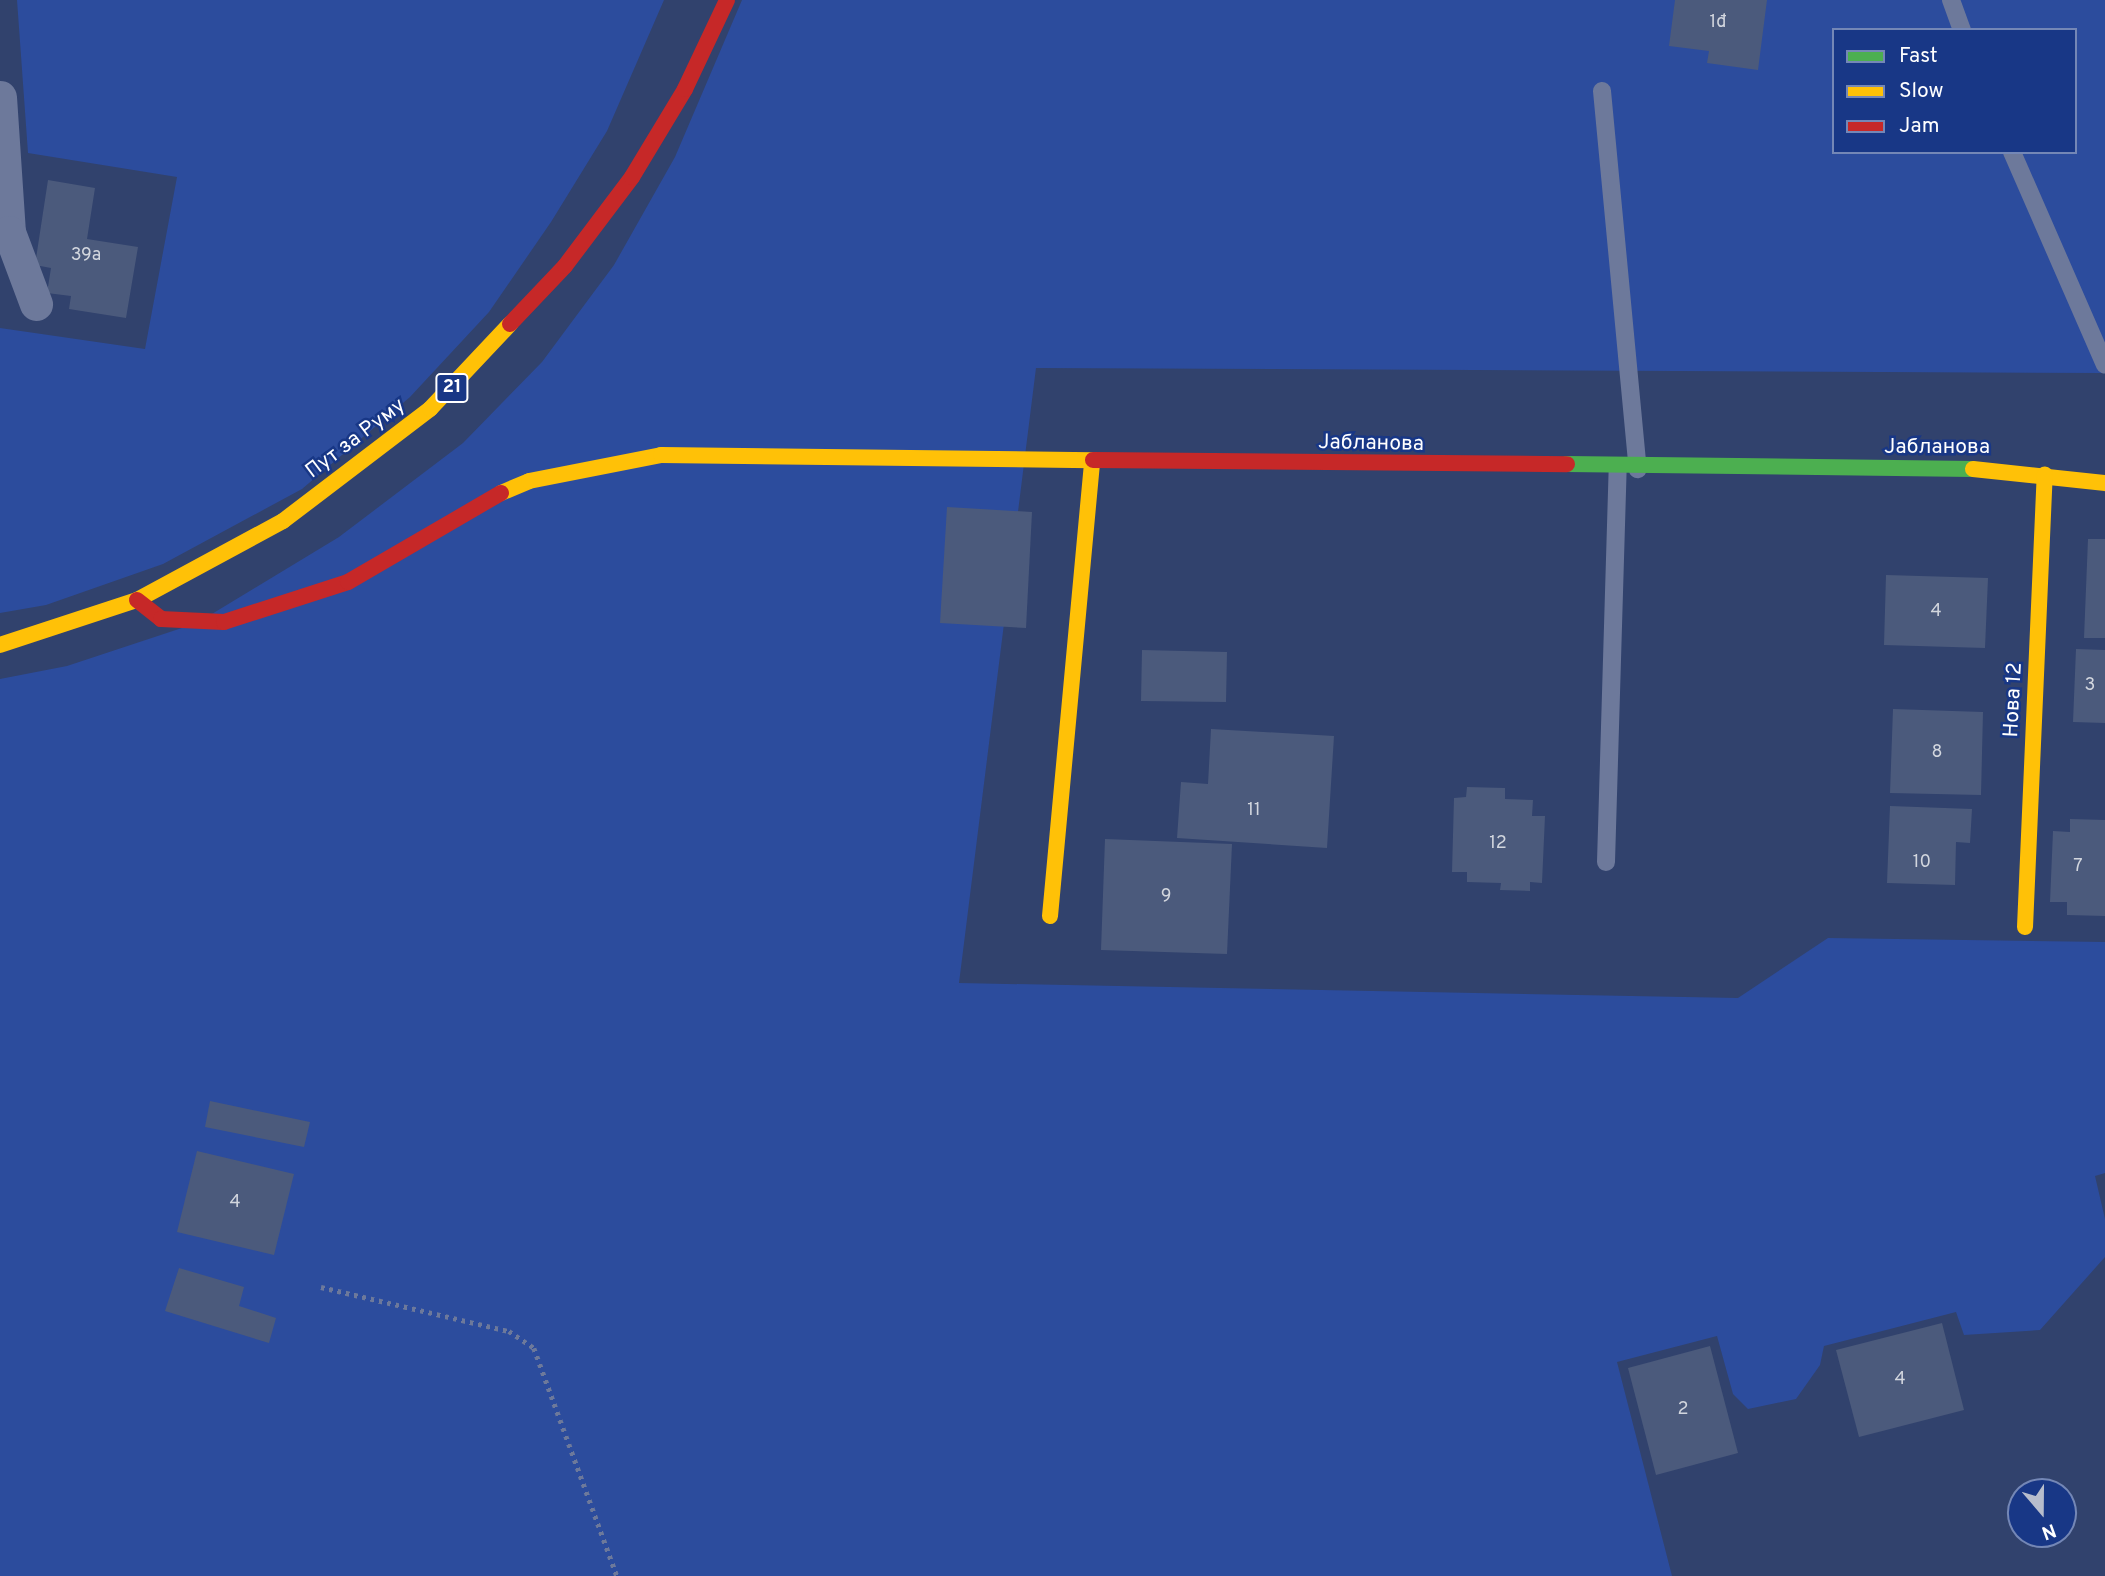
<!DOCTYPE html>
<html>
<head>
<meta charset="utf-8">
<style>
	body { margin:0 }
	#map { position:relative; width:2105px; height:1576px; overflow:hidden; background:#31426d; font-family:Overpass,sans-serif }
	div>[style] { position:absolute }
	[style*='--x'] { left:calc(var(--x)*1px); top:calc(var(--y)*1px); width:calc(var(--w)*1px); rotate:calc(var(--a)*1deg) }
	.green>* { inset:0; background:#2c4c9d }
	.building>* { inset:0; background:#4b5a7c }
	.path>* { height:4.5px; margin-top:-2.25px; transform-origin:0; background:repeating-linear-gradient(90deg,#6d799b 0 3.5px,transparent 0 8.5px) }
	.lane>* { height:18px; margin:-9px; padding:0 9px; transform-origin:9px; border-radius:9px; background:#6d799b }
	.street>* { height:33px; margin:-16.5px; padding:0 16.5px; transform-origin:16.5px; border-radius:16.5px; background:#6d799b }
	.fast>* { height:16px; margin:-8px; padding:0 8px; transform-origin:8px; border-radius:8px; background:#4caf50 }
	.slow>* { height:16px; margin:-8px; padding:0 8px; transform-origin:8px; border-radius:8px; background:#ffc107 }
	.jam>* { height:16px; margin:-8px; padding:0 8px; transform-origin:8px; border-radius:8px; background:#c62828 }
	span { translate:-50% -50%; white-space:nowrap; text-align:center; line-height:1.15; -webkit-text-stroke:5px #183786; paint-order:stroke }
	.number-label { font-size:18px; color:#d2d6de }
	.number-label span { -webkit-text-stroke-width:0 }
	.shield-label span { padding:2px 5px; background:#183786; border:2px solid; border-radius:5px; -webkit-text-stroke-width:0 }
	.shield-label { font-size:19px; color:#fff; font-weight:700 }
	.street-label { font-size:21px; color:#fff }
	.legend { position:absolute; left:1832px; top:28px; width:245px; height:126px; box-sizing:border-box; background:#183786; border:2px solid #7487b6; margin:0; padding:9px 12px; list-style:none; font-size:21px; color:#fff }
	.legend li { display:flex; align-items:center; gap:14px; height:35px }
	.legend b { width:35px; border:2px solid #7487b6 }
	.north { position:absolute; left:2007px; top:1478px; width:70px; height:70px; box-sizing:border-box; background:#183786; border:2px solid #7487b6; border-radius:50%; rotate:160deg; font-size:19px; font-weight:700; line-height:28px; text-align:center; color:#fff }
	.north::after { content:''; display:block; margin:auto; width:24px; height:32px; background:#b7bdcc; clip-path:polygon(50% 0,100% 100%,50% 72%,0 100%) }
</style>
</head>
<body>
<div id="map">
	<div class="green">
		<i style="clip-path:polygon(17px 0,664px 0,607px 131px,551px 222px,489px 312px,410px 397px,302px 489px,163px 564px,46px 605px,0 613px,0 328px,145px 349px,177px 177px,28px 153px)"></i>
		<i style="clip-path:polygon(evenodd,742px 0,2105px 0,2105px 373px,1036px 368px,959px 983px,1738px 998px,1828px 938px,2105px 942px,2105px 1173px,2095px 1176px,2105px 1219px,2105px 1257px,2040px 1330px,1964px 1335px,1956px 1312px,1824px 1346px,1820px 1365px,1796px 1399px,1748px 1409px,1733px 1394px,1717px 1336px,1617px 1362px,1672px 1576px,0 1576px,0 679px,67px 666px,197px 623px,339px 537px,463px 443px,542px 362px,614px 265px,675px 157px,742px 0,1834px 30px,2075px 30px,2075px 152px,1834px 152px,1834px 30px)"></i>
	</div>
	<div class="building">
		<i style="clip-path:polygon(1675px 0,1767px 0,1758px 70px,1707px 63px,1709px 51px,1669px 46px)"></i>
		<i style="clip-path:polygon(48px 180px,95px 188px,87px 239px,138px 247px,126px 318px,69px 309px,71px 296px,47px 293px,51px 268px,35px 265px)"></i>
		<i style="clip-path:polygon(947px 507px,1032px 512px,1026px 628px,940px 623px)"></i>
		<i style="clip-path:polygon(2088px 539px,2105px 539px,2105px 638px,2084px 638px)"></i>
		<i style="clip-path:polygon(1886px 575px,1988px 578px,1985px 648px,1884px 645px)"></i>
		<i style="clip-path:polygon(2076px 649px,2105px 650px,2105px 723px,2073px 722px)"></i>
		<i style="clip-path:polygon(1142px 650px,1227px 652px,1226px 702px,1141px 701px)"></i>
		<i style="clip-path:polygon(1893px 709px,1983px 712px,1981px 795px,1890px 793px)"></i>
		<i style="clip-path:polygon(1211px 729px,1334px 736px,1327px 848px,1177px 838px,1181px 782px,1208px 784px)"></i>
		<i style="clip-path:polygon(1467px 787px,1505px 788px,1505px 799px,1533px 800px,1532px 816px,1545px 816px,1542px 883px,1530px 882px,1530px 891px,1500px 890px,1501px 883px,1467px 882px,1467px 872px,1452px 872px,1454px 798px,1466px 797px)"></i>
		<i style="clip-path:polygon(1890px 806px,1972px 809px,1970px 843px,1956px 842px,1955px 885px,1887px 883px)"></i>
		<i style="clip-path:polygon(2070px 819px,2105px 820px,2105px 916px,2067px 915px,2067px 902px,2050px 902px,2053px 831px,2070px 832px)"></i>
		<i style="clip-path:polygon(1105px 839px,1232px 844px,1227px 954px,1101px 950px)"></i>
		<i style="clip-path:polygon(210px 1101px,310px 1122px,304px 1147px,205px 1127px)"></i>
		<i style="clip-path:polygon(197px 1151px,294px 1174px,274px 1255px,177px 1232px)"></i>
		<i style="clip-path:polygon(179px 1268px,244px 1287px,239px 1306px,276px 1318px,269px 1343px,165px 1311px)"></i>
		<i style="clip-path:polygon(1942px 1323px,1964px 1410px,1859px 1437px,1836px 1350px)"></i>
		<i style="clip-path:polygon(1710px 1346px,1738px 1453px,1656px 1475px,1628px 1368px)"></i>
	</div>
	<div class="path">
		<i style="--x:321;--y:1287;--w:193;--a:13.2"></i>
		<i style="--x:509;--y:1331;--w:30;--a:34"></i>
		<i style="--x:534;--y:1348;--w:243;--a:70"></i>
	</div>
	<div class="lane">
		<i style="--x:1951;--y:0;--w:32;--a:70"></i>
		<i style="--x:1602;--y:91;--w:380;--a:84.6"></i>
		<i style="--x:2012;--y:152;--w:232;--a:66.4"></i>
		<i style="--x:1606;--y:862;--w:393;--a:-88.3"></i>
	</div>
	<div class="street">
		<i style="--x:0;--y:97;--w:135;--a:86.2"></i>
		<i style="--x:9;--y:232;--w:77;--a:69.4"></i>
	</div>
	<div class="fast">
		<i style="--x:1567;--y:464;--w:406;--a:0.7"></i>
	</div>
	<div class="slow">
		<i style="--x:1973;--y:469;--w:133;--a:6.1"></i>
		<i style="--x:501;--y:493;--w:30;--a:-23"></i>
		<i style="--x:529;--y:481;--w:135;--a:-11.1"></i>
		<i style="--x:661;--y:455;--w:432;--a:0.7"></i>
		<i style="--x:0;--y:645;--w:144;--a:-18.2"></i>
		<i style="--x:137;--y:600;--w:166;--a:-28.4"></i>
		<i style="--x:283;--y:521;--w:185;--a:-37.3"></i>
		<i style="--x:430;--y:409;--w:117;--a:-46.7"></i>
		<i style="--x:1050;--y:916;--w:457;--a:-84.7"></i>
		<i style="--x:2025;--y:927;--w:453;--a:-87.5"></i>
	</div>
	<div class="jam">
		<i style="--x:510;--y:324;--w:80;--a:-46.5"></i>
		<i style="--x:565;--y:266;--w:111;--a:-53"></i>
		<i style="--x:632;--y:177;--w:103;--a:-58.9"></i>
		<i style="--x:685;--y:89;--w:98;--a:-64.7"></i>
		<i style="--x:1093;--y:460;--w:474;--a:0.5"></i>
		<i style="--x:137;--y:600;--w:31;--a:38"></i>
		<i style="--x:161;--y:619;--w:63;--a:2.7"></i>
		<i style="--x:224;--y:622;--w:130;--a:-17.9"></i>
		<i style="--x:348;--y:582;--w:177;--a:-30.2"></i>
	</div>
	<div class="number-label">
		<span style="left:1718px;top:23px">1đ</span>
		<span style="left:86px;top:256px">39a</span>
		<span style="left:1936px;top:612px">4</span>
		<span style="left:2090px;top:686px">3</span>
		<span style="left:1937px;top:753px">8</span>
		<span style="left:1254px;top:811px">11</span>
		<span style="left:1498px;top:844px">12</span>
		<span style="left:1922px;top:863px">10</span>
		<span style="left:2078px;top:867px">7</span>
		<span style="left:1166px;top:897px">9</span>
		<span style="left:235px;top:1203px">4</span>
		<span style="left:1900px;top:1380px">4</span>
		<span style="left:1683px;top:1410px">2</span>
	</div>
	<div class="shield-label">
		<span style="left:452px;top:388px">21</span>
	</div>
	<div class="street-label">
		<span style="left:356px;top:439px;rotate:-37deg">Пут за Руму</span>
		<span style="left:1371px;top:444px;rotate:1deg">Јабланова</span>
		<span style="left:1937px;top:448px">Јабланова</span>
		<span style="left:2014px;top:700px;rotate:-87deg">Нова 12</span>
	</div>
	<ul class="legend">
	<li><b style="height:9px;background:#4caf50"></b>Fast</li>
	<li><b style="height:9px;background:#ffc107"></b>Slow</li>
	<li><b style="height:9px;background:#c62828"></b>Jam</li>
	</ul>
	<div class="north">N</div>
</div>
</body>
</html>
